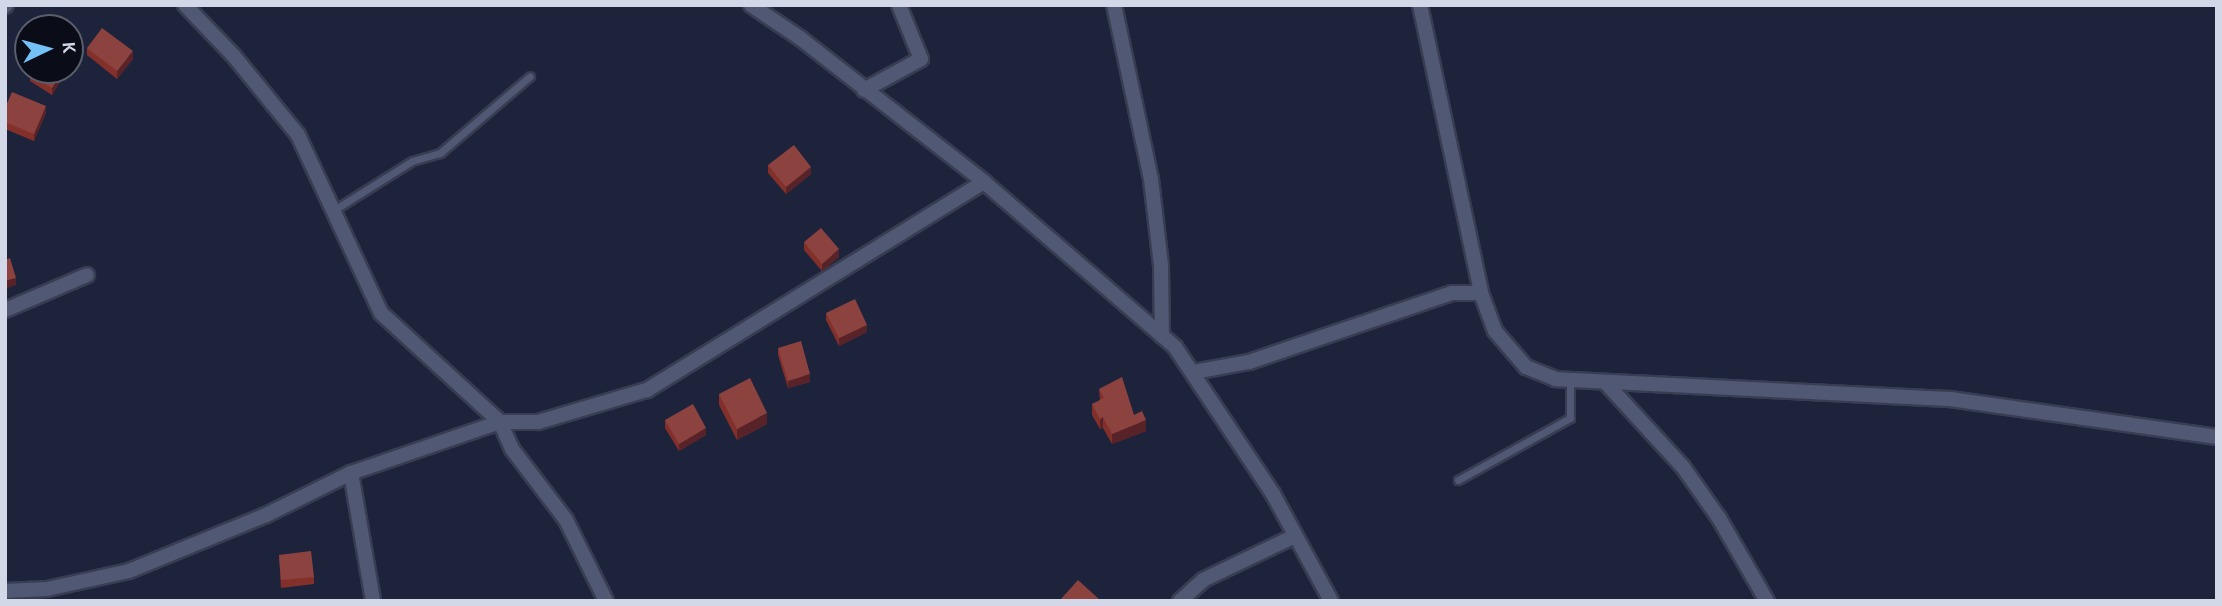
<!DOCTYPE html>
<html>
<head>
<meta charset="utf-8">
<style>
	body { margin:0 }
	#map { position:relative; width:2222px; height:606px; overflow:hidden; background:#1d233b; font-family:"Alegreya Sans",sans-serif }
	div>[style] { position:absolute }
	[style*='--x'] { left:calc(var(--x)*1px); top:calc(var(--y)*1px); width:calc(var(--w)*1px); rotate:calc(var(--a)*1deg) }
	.roads { filter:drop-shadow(2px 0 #383d52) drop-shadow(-2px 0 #383d52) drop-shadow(0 2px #383d52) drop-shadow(0 -2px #383d52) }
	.service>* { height:7px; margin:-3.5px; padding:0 3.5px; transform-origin:3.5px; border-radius:3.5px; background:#505874 }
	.minor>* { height:14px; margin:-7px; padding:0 7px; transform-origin:7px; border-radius:7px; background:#505874 }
	.wall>* { inset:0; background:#84302a }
	.shaded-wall>* { inset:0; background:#572328 }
	.building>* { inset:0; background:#8c423f }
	span { translate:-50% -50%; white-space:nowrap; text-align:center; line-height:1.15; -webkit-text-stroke:7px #0a0d18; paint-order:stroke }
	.frame { position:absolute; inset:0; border:7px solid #d3d8e8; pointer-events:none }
	.north { position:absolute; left:14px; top:14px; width:70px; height:70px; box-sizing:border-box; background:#0a0d18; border:2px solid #5a5e6b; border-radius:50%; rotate:85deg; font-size:19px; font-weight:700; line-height:28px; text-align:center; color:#d3d8e8 }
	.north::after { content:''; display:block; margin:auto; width:24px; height:32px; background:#73c1f6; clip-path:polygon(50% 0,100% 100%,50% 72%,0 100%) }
</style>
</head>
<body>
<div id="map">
	<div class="roads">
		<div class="service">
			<i style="--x:334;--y:210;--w:92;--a:-32.1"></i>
			<i style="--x:412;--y:161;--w:29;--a:-16"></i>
			<i style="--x:440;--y:153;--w:118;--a:-40.5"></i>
			<i style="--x:1458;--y:480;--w:128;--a:-29"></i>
			<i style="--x:1570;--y:418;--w:38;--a:-90"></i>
		</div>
		<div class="minor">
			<i style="--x:185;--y:5;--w:69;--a:46.2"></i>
			<i style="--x:233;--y:55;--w:103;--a:50.9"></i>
			<i style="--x:298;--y:135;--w:196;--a:65"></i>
			<i style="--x:381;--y:313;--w:161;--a:42.5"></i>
			<i style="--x:500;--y:422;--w:30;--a:66"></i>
			<i style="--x:512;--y:449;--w:89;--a:52.7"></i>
			<i style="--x:566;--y:520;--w:90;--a:63.7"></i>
			<i style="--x:751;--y:5;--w:59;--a:34"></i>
			<i style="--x:800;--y:38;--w:234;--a:38"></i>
			<i style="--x:984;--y:182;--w:252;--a:40.8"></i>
			<i style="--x:1175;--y:347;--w:177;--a:56.3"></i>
			<i style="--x:1273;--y:494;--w:122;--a:61.5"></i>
			<i style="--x:1114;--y:5;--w:178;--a:78"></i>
			<i style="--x:1151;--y:179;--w:87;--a:83.4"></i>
			<i style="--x:1161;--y:265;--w:71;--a:89.2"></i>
			<i style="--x:1420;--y:5;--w:294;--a:78"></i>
			<i style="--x:1481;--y:293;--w:40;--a:69.8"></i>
			<i style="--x:1495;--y:331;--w:48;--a:49.3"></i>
			<i style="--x:1526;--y:367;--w:31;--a:22"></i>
			<i style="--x:1555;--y:379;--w:396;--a:2.9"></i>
			<i style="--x:1950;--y:399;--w:270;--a:8.1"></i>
			<i style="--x:5;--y:6;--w:1;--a:-45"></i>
			<i style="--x:864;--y:90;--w:65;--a:-28.5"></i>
			<i style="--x:921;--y:59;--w:58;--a:-112.2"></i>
			<i style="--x:5;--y:310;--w:89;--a:-23.1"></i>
			<i style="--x:1194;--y:372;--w:56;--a:-10.3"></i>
			<i style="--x:1249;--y:362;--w:214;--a:-18.8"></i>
			<i style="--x:1452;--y:293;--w:29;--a:0"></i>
			<i style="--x:1605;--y:382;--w:115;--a:47.5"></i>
			<i style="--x:1683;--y:467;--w:62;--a:54.8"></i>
			<i style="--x:1719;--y:518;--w:96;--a:60"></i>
			<i style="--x:351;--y:473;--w:130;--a:80.2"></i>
			<i style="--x:5;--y:591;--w:42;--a:-2.7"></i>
			<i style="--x:47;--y:589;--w:84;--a:-12.4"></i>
			<i style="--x:129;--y:571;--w:148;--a:-22.2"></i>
			<i style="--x:266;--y:515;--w:95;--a:-26.3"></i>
			<i style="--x:351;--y:473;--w:157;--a:-18.9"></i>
			<i style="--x:500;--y:422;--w:38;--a:0"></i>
			<i style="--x:538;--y:422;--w:114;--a:-16.4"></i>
			<i style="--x:647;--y:390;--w:396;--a:-31.7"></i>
			<i style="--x:1180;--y:601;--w:31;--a:-42"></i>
			<i style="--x:1203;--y:580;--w:102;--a:-25.6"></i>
		</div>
	</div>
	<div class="wall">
		<i style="clip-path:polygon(87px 48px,133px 59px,117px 79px,87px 55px)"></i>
		<i style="clip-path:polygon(67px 70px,52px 95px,30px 81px,30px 74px)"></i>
		<i style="clip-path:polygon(5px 108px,46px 113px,34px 141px,5px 129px)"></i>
		<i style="clip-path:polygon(768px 165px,811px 174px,786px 194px,768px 173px)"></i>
		<i style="clip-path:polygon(804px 242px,839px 257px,822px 271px,804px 250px)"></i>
		<i style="clip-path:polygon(826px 313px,867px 332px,839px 346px,826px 320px)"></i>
		<i style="clip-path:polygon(778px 348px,810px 382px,788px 388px,778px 355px)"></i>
		<i style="clip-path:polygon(1099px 389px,1134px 415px,1146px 431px,1112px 444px,1103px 428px,1100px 429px,1092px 415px,1092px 404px,1100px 401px)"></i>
		<i style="clip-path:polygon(719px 394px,767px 424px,737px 440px,719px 405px)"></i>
		<i style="clip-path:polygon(665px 420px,706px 435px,679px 451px,665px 428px)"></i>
		<i style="clip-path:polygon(279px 555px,314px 577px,314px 584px,281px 588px)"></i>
	</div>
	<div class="shaded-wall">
		<i style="clip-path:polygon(133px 51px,133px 59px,117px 79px,117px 71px)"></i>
		<i style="clip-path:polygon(63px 70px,67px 70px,67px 72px,52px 95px,52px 88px)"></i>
		<i style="clip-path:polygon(46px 106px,46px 113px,34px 141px,34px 134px)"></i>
		<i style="clip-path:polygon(811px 167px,811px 174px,786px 194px,786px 187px)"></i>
		<i style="clip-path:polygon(839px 249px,839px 257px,822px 271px,822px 264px)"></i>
		<i style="clip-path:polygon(16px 278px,16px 285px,5px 289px,5px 281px)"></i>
		<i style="clip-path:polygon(867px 325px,867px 332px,839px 346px,839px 338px)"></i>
		<i style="clip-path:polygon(810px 374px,810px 382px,788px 388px,788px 381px)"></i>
		<i style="clip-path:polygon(767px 413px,767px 424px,737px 440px,737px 429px)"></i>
		<i style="clip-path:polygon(1103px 417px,1103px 428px,1100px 429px,1100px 419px)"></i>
		<i style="clip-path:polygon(1146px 420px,1146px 431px,1112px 444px,1112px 434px)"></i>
		<i style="clip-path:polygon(706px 428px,706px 435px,679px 451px,679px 444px)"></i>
	</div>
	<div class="building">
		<i style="clip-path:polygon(102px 28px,133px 51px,117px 71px,87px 48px)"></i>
		<i style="clip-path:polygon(32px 70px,63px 70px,52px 88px,30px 74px)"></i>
		<i style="clip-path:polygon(12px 92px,46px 106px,34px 134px,5px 122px,5px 108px)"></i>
		<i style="clip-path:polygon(794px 145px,811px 167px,786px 187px,768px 165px)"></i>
		<i style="clip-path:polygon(821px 228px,839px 249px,822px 264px,804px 242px)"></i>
		<i style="clip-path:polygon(10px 258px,16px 278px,5px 281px,5px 260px)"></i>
		<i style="clip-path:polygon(855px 299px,867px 325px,839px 338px,826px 313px)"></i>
		<i style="clip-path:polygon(801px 341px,810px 374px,788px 381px,778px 348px)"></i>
		<i style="clip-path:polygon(1122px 377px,1134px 415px,1142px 411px,1146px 420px,1112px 434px,1103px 417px,1100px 419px,1092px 404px,1104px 398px,1099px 389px)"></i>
		<i style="clip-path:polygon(750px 378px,767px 413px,737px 429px,719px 394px)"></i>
		<i style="clip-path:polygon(693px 404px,706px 428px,679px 444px,665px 420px)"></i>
		<i style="clip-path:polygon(311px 551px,314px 577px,281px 580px,279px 555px)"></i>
		<i style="clip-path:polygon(1078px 580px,1100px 600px,1100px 601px,1061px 601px,1060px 600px)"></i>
	</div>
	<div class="frame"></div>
	<div class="north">K</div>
</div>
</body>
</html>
